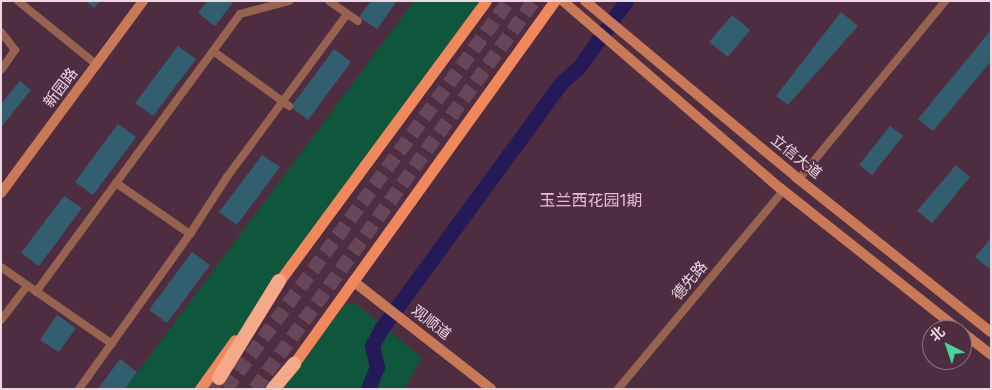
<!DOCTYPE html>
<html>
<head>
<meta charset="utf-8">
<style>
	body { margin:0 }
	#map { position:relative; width:992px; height:390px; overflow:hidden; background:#4f2d41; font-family:"Fira Sans","Noto Sans SC",sans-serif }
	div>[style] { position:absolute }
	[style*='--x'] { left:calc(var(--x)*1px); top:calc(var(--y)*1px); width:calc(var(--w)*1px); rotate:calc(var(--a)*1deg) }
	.green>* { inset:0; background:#0e563c }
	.river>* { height:15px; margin:-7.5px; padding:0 7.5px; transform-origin:7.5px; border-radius:7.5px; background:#231a57 }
	.building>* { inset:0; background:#315f6f }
	.highway-tunnel>* { height:14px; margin-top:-7px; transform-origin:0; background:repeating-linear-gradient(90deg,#674659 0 14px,transparent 0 21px) }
	.street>* { height:8px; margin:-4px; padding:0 4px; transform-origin:4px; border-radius:4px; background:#97634e }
	.secondary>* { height:10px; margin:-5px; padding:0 5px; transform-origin:5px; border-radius:5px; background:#ca7956 }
	.primary>* { height:11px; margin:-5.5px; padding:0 5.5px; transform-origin:5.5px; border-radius:5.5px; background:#f1885b }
	.highway>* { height:14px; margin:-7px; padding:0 7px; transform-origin:7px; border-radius:7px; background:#f4a989 }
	span { translate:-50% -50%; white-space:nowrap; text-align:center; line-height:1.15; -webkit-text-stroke:4px #4f2d41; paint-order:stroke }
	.street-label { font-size:15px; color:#edd7e3 }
	.neighbourhood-label { font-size:16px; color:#e5bbd2 }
	.frame { position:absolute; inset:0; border:2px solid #edd7e3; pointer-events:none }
	.north { position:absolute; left:922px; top:320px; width:50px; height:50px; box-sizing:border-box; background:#4f2d41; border:1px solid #8e7182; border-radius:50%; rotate:319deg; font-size:14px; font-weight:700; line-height:20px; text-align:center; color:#edd7e3 }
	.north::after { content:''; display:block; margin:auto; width:18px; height:22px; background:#47d49e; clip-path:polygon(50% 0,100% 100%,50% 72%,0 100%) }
</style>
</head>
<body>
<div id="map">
	<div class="green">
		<i style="clip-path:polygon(414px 1px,482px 1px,198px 389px,125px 389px)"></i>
		<i style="clip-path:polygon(355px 303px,422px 358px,404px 389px,283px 389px,345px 304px)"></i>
	</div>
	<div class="river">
		<i style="--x:368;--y:389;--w:24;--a:-68"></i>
		<i style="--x:377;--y:367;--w:22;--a:-103"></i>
		<i style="--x:372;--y:346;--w:19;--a:-62"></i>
		<i style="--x:381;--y:329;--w:305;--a:-53.8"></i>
		<i style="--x:561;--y:83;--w:24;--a:-42"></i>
		<i style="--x:579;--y:67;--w:81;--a:-54.5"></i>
	</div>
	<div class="building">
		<i style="clip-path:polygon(85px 1px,100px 1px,94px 8px)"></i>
		<i style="clip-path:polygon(207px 1px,234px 1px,215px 26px,198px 13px)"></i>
		<i style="clip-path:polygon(371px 1px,397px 1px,377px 29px,359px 17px)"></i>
		<i style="clip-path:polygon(841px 12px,858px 26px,788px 105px,776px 96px)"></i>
		<i style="clip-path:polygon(732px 15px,750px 30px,728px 57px,709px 42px)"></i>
		<i style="clip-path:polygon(991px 30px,991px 61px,933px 131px,918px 119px)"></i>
		<i style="clip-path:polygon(178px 46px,196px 59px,153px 116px,135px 103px)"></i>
		<i style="clip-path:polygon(334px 49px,351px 62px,308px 120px,291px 107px)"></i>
		<i style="clip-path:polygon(20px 81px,31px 90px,2px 126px,1px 104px)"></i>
		<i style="clip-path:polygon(118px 124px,136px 137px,93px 195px,75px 182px)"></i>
		<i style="clip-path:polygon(890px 126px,903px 136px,872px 175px,859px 165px)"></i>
		<i style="clip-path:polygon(262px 155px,280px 167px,237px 225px,219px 212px)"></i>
		<i style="clip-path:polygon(956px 165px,970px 177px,932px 223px,917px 211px)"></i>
		<i style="clip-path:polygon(64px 196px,82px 208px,39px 266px,21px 253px)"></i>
		<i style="clip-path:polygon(991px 238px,991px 268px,990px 269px,975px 257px)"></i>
		<i style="clip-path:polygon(192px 252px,210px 265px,167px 323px,149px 310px)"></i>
		<i style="clip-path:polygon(57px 315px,76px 328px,59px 352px,40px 340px)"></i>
		<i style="clip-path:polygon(120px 359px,137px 372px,125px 389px,98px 389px)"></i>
	</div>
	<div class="highway-tunnel">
		<i style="--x:211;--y:389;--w:14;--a:-54"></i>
		<i style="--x:226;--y:389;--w:480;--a:-53.9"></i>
		<i style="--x:255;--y:389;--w:478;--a:-54.3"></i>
	</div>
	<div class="street">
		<i style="--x:18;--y:1;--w:102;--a:39"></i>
		<i style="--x:329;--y:1;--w:35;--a:35"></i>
		<i style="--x:1;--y:32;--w:23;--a:52"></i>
		<i style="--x:15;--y:50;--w:24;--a:125"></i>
		<i style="--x:213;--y:51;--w:94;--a:35.9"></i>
		<i style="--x:799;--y:179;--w:230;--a:-50.6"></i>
		<i style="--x:190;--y:234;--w:68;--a:-57"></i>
		<i style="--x:227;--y:177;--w:202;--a:-53.6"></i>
		<i style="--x:1;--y:267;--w:135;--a:34.7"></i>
		<i style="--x:36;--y:292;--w:345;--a:-53.7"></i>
		<i style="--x:240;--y:14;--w:51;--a:-14.9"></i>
		<i style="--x:1;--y:320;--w:43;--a:-52.6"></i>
		<i style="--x:79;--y:389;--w:191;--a:-54.4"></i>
		<i style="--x:190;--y:234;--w:90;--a:-145.4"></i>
		<i style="--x:618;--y:389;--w:258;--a:-50.2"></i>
	</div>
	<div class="secondary">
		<i style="--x:563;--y:1;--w:286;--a:40.8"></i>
		<i style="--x:780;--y:188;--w:228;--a:38.4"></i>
		<i style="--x:585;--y:1;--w:275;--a:39.8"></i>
		<i style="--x:796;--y:177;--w:249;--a:38.5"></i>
		<i style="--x:1;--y:193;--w:239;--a:-53.5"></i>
		<i style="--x:353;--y:281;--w:175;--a:38"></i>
		<i style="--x:962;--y:332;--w:37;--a:38"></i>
	</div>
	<div class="primary">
		<i style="--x:275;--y:287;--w:355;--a:-53.6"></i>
		<i style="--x:290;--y:369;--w:453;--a:-54.3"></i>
		<i style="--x:200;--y:389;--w:60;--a:-54.5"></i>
	</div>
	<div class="highway">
		<i style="--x:219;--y:378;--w:114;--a:-58.3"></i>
		<i style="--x:273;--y:389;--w:33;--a:-50"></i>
	</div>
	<div class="street-label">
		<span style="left:61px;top:88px;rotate:-53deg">新园路</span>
		<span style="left:796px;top:157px;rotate:39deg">立信大道</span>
		<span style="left:690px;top:281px;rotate:-50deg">德先路</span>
		<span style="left:431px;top:323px;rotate:38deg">观顺道</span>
	</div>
	<div class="neighbourhood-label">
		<span style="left:591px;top:201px">玉兰西花园1期</span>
	</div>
	<div class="frame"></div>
	<div class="north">北</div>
</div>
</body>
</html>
